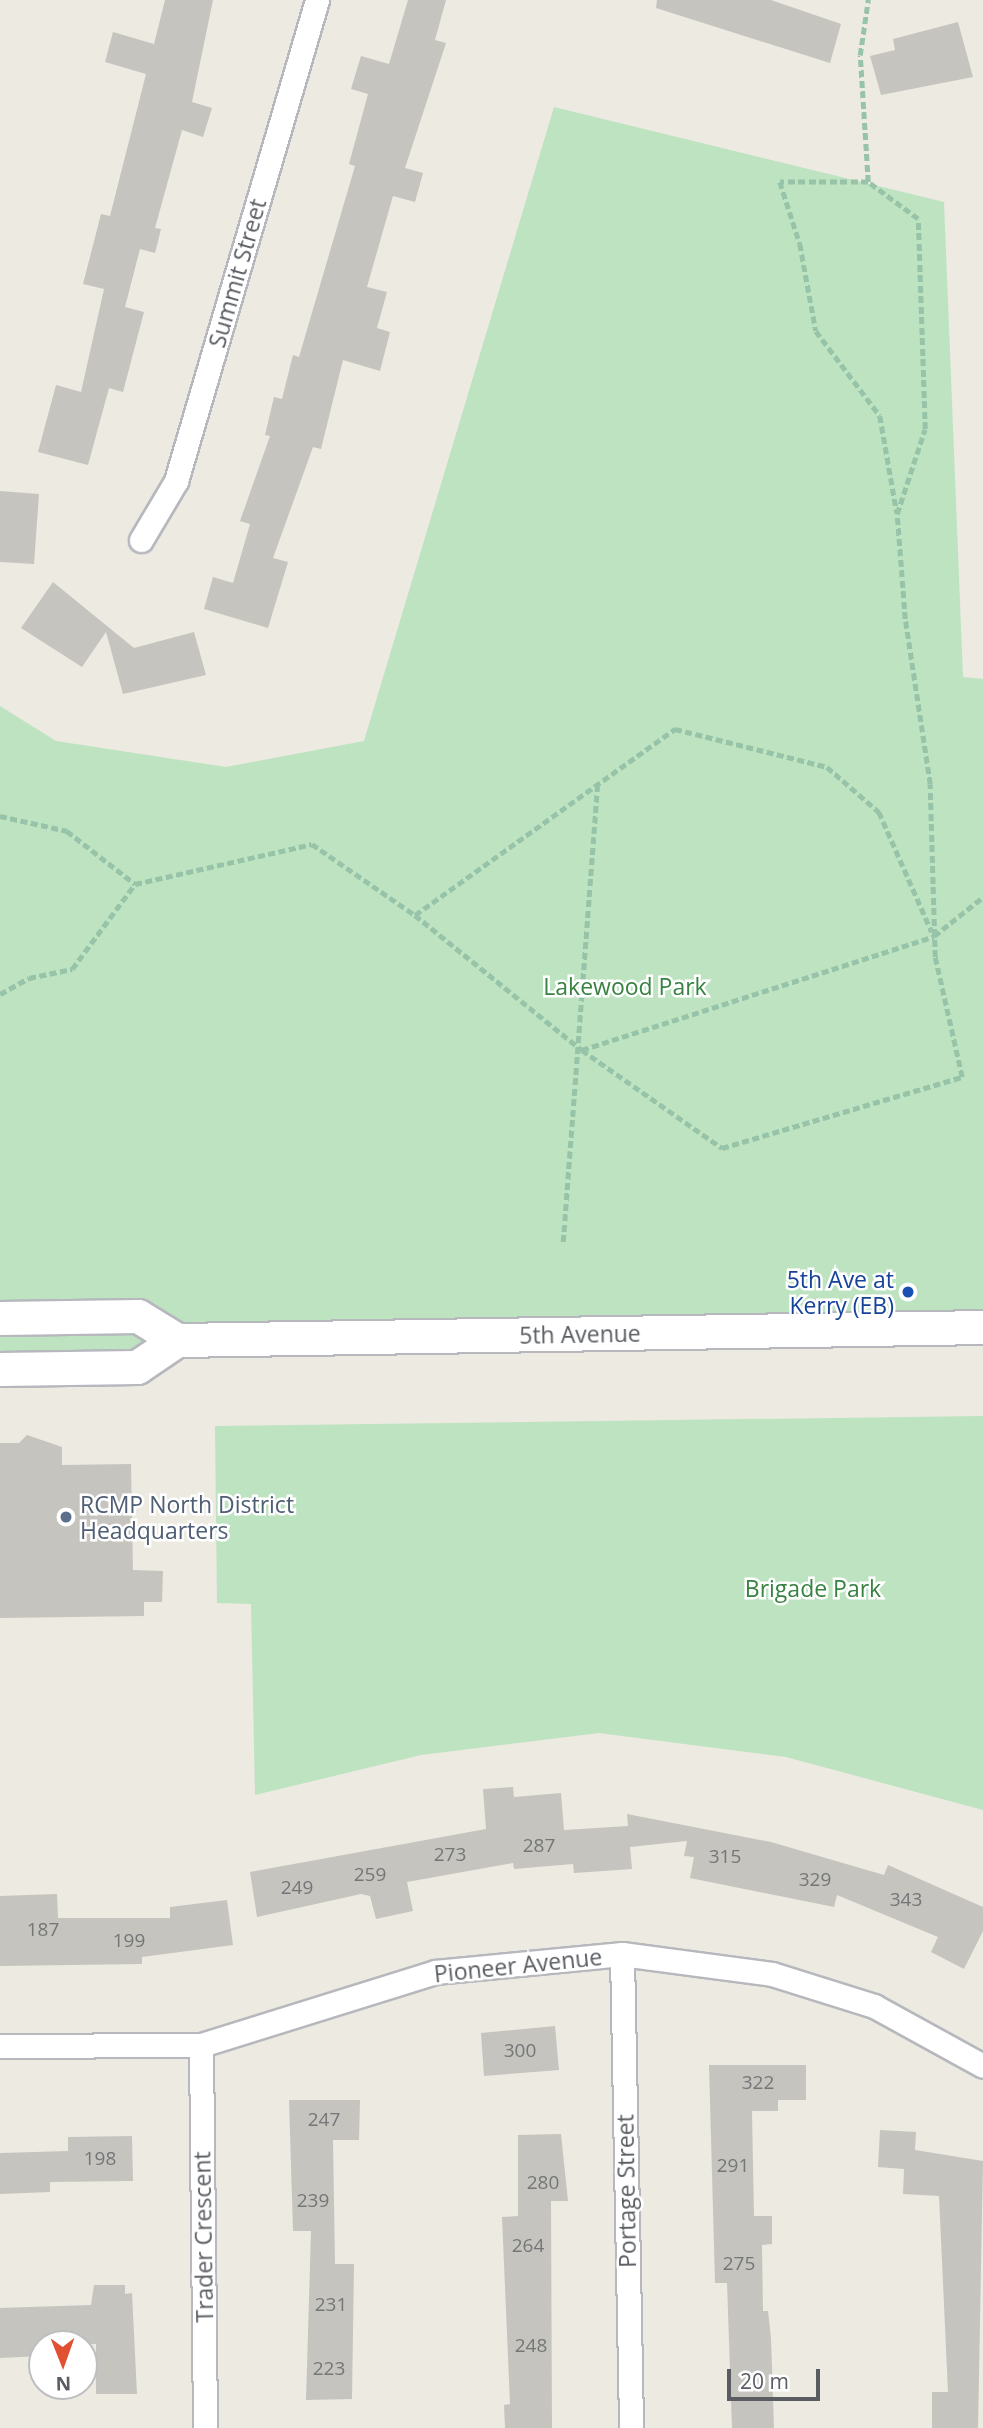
<!DOCTYPE html>
<html>
<head>
<meta charset="utf-8">
<style>
	body { margin:0 }
	#map { position:relative; width:983px; height:2428px; overflow:hidden; background:#eceae1; font-family:"Open Sans",sans-serif }
	div>[style] { position:absolute }
	[style*='--x'] { left:calc(var(--x)*1px); top:calc(var(--y)*1px); width:calc(var(--w)*1px); rotate:calc(var(--a)*1deg) }
	.green>* { inset:0; background:#bde3c1 }
	.building>* { inset:0; background:#c6c4be }
	.path>* { height:4.5px; margin-top:-2.25px; transform-origin:0; background:repeating-linear-gradient(90deg,#97c3a8 0 7px,transparent 0 10.5px) }
	.roads { filter:drop-shadow(2px 0 #b6b8bd) drop-shadow(-2px 0 #b6b8bd) drop-shadow(0 2px #b6b8bd) drop-shadow(0 -2px #b6b8bd) }
	.minor>* { height:23px; margin:-11.5px; padding:0 11.5px; transform-origin:11.5px; border-radius:11.5px; background:#fff }
	.secondary>* { height:33px; margin:-16.5px; padding:0 16.5px; transform-origin:16.5px; border-radius:16.5px; background:#fff }
	.dots>* { width:19px; height:19px; translate:-50% -50%; box-sizing:border-box; border:4px solid #fff; border-radius:50% }
	span { translate:-50% -50%; white-space:nowrap; text-align:center; line-height:1.15; -webkit-text-stroke:5px #fff; paint-order:stroke }
	.number-label { font-size:19px; color:#747678 }
	.number-label span { -webkit-text-stroke-width:0 }
	.street-label { font-size:23px; color:#595c61 }
	.park-label { font-size:23px; color:#388242 }
	.transit-label { font-size:23px; color:#164399 }
	.right { translate:-100% -50%; text-align:right }
	.service-label { font-size:23px; color:#4e5e75 }
	.left { translate:0 -50%; text-align:left }
	.north { position:absolute; left:28px; top:2330px; width:70px; height:70px; box-sizing:border-box; background:#fff; border:2px solid #bdbec0; border-radius:50%; rotate:179deg; font-size:19px; font-weight:700; line-height:28px; text-align:center; color:#595c61 }
	.north::after { content:''; display:block; margin:auto; width:24px; height:32px; background:#e15031; clip-path:polygon(50% 0,100% 100%,50% 72%,0 100%) }
	.scale { position:absolute; left:727px; top:2369px; width:93px; height:32px; box-sizing:border-box; border:4px solid #595c61; border-top:0; padding-left:9px; font-size:21px; line-height:24px; white-space:nowrap; color:#595c61; -webkit-text-stroke:5px #fff; paint-order:stroke }
</style>
</head>
<body>
<div id="map">
	<div class="green">
		<i style="clip-path:polygon(554px 107px,944px 202px,963px 677px,983px 679px,983px 1336px,0 1353px,0 706px,56px 741px,226px 767px,364px 741px)"></i>
		<i style="clip-path:polygon(983px 1416px,983px 1810px,786px 1757px,599px 1733px,421px 1755px,255px 1795px,251px 1604px,217px 1603px,215px 1426px)"></i>
	</div>
	<div class="building">
		<i style="clip-path:polygon(165px 0,213px 0,192px 102px,212px 108px,203px 137px,182px 130px,155px 228px,161px 229px,155px 253px,140px 249px,125px 307px,144px 312px,123px 392px,109px 388px,88px 465px,38px 452px,56px 385px,81px 392px,104px 289px,83px 284px,101px 214px,110px 216px,146px 74px,105px 62px,113px 32px,154px 44px)"></i>
		<i style="clip-path:polygon(408px 0,446px 0,435px 40px,446px 43px,405px 168px,423px 173px,415px 202px,393px 196px,367px 287px,387px 292px,377px 328px,390px 332px,380px 371px,343px 360px,321px 449px,313px 447px,273px 558px,288px 562px,268px 628px,204px 609px,213px 577px,233px 583px,250px 524px,240px 521px,270px 436px,265px 435px,274px 397px,282px 399px,293px 355px,299px 357px,355px 166px,349px 164px,368px 94px,351px 89px,361px 56px,389px 64px)"></i>
		<i style="clip-path:polygon(657px 0,771px 0,841px 24px,830px 63px,656px 8px)"></i>
		<i style="clip-path:polygon(958px 22px,973px 77px,881px 95px,870px 56px,895px 50px,893px 39px)"></i>
		<i style="clip-path:polygon(0 491px,39px 494px,34px 564px,0 562px)"></i>
		<i style="clip-path:polygon(53px 582px,134px 648px,194px 632px,206px 675px,123px 694px,106px 632px,82px 667px,21px 628px)"></i>
		<i style="clip-path:polygon(27px 1435px,62px 1447px,62px 1465px,131px 1464px,133px 1570px,163px 1571px,162px 1602px,144px 1602px,144px 1616px,0 1618px,0 1443px,19px 1443px)"></i>
		<i style="clip-path:polygon(513px 1787px,514px 1797px,561px 1793px,564px 1830px,628px 1826px,627px 1814px,771px 1842px,884px 1875px,888px 1865px,983px 1907px,983px 1931px,964px 1969px,931px 1952px,938px 1937px,837px 1895px,834px 1907px,690px 1878px,694px 1857px,684px 1856px,687px 1841px,630px 1847px,632px 1869px,574px 1873px,573px 1864px,514px 1869px,513px 1863px,407px 1882px,413px 1911px,376px 1919px,370px 1896px,361px 1894px,257px 1917px,250px 1872px,486px 1829px,483px 1789px)"></i>
		<i style="clip-path:polygon(57px 1894px,58px 1918px,170px 1918px,170px 1907px,227px 1900px,233px 1945px,142px 1957px,142px 1964px,0 1966px,0 1896px)"></i>
		<i style="clip-path:polygon(555px 2026px,559px 2070px,484px 2076px,481px 2033px)"></i>
		<i style="clip-path:polygon(709px 2065px,806px 2065px,806px 2100px,778px 2100px,778px 2111px,752px 2111px,754px 2216px,772px 2216px,772px 2244px,762px 2245px,763px 2311px,768px 2311px,771px 2338px,774px 2428px,732px 2428px,727px 2283px,715px 2283px)"></i>
		<i style="clip-path:polygon(289px 2100px,360px 2100px,359px 2140px,333px 2140px,335px 2264px,354px 2264px,352px 2399px,306px 2400px,311px 2231px,293px 2231px)"></i>
		<i style="clip-path:polygon(880px 2130px,916px 2132px,915px 2150px,983px 2161px,978px 2428px,932px 2428px,932px 2392px,948px 2392px,939px 2196px,903px 2194px,904px 2169px,878px 2167px)"></i>
		<i style="clip-path:polygon(561px 2134px,568px 2201px,551px 2201px,552px 2428px,505px 2428px,504px 2405px,510px 2404px,502px 2217px,518px 2216px,518px 2135px)"></i>
		<i style="clip-path:polygon(132px 2136px,133px 2181px,50px 2182px,50px 2192px,0 2194px,0 2153px,68px 2151px,68px 2137px)"></i>
		<i style="clip-path:polygon(94px 2285px,125px 2285px,125px 2294px,132px 2293px,137px 2394px,96px 2394px,96px 2344px,42px 2344px,42px 2356px,0 2358px,0 2308px,91px 2305px)"></i>
	</div>
	<div class="path">
		<i style="--x:868;--y:182;--w:88;--a:180"></i>
		<i style="--x:780;--y:182;--w:65;--a:72.1"></i>
		<i style="--x:800;--y:244;--w:88;--a:79.6"></i>
		<i style="--x:816;--y:331;--w:106;--a:53"></i>
		<i style="--x:880;--y:416;--w:98;--a:80.1"></i>
		<i style="--x:0;--y:816;--w:69;--a:12.6"></i>
		<i style="--x:67;--y:831;--w:86;--a:37.9"></i>
		<i style="--x:415;--y:915;--w:215;--a:39"></i>
		<i style="--x:582;--y:1050;--w:370;--a:-17.9"></i>
		<i style="--x:934;--y:936;--w:63;--a:-38.5"></i>
		<i style="--x:0;--y:994;--w:33;--a:-29"></i>
		<i style="--x:29;--y:978;--w:44;--a:-11.8"></i>
		<i style="--x:72;--y:969;--w:106;--a:-53.5"></i>
		<i style="--x:135;--y:884;--w:181;--a:-12.7"></i>
		<i style="--x:312;--y:844;--w:125;--a:34.6"></i>
		<i style="--x:415;--y:915;--w:320;--a:-35.6"></i>
		<i style="--x:675;--y:729;--w:157;--a:14"></i>
		<i style="--x:827;--y:767;--w:69;--a:40.9"></i>
		<i style="--x:879;--y:812;--w:131;--a:66.2"></i>
		<i style="--x:582;--y:1050;--w:171;--a:35"></i>
		<i style="--x:722;--y:1148;--w:250;--a:-16.5"></i>
		<i style="--x:962;--y:1077;--w:123;--a:-102.7"></i>
		<i style="--x:935;--y:957;--w:173;--a:-91.7"></i>
		<i style="--x:930;--y:784;--w:167;--a:-98.6"></i>
		<i style="--x:905;--y:619;--w:105;--a:-94.4"></i>
		<i style="--x:897;--y:514;--w:89;--a:-71.8"></i>
		<i style="--x:925;--y:429;--w:210;--a:-91.9"></i>
		<i style="--x:918;--y:219;--w:62;--a:-143.5"></i>
		<i style="--x:868;--y:182;--w:127;--a:-93.6"></i>
		<i style="--x:860;--y:55;--w:56;--a:-81.7"></i>
		<i style="--x:563;--y:1242;--w:457;--a:-85.7"></i>
	</div>
	<div class="roads">
		<div class="minor">
			<i style="--x:141;--y:540;--w:69;--a:-59.3"></i>
			<i style="--x:176;--y:481;--w:501;--a:-73.66"></i>
			<i style="--x:622;--y:1954;--w:474;--a:88.9"></i>
			<i style="--x:201;--y:2045;--w:383;--a:89.4"></i>
			<i style="--x:0;--y:2046;--w:201;--a:-0.3"></i>
			<i style="--x:201;--y:2045;--w:245;--a:-17.3"></i>
			<i style="--x:435;--y:1972;--w:188;--a:-5.5"></i>
			<i style="--x:622;--y:1954;--w:151;--a:7.6"></i>
			<i style="--x:772;--y:1974;--w:107;--a:17.4"></i>
			<i style="--x:874;--y:2006;--w:124;--a:28.8"></i>
		</div>
		<div class="secondary">
			<i style="--x:0;--y:1318;--w:138;--a:-0.8"></i>
			<i style="--x:138;--y:1316;--w:46;--a:31.6"></i>
			<i style="--x:0;--y:1369;--w:137;--a:-0.8"></i>
			<i style="--x:137;--y:1367;--w:48;--a:-34"></i>
			<i style="--x:177;--y:1340;--w:806;--a:-0.92"></i>
		</div>
	</div>
	<div class="dots">
		<i style="left:908px;top:1292px;background:#1a4fb4"></i>
		<i style="left:66px;top:1517px;background:#5c6f8a"></i>
	</div>
	<div class="number-label">
		<span style="left:539px;top:1846px">287</span>
		<span style="left:450px;top:1855px">273</span>
		<span style="left:725px;top:1857px">315</span>
		<span style="left:370px;top:1875px">259</span>
		<span style="left:815px;top:1880px">329</span>
		<span style="left:297px;top:1888px">249</span>
		<span style="left:906px;top:1900px">343</span>
		<span style="left:43px;top:1930px">187</span>
		<span style="left:129px;top:1941px">199</span>
		<span style="left:520px;top:2051px">300</span>
		<span style="left:758px;top:2083px">322</span>
		<span style="left:324px;top:2120px">247</span>
		<span style="left:100px;top:2159px">198</span>
		<span style="left:733px;top:2166px">291</span>
		<span style="left:543px;top:2183px">280</span>
		<span style="left:313px;top:2201px">239</span>
		<span style="left:528px;top:2246px">264</span>
		<span style="left:739px;top:2264px">275</span>
		<span style="left:331px;top:2305px">231</span>
		<span style="left:531px;top:2346px">248</span>
		<span style="left:329px;top:2369px">223</span>
	</div>
	<div class="street-label">
		<span style="left:237px;top:273px;rotate:-74deg">Summit Street</span>
		<span style="left:580px;top:1334px;rotate:-1deg">5th Avenue</span>
		<span style="left:518px;top:1965px;rotate:-6deg">Pioneer Avenue</span>
		<span style="left:626px;top:2191px;rotate:-91deg">Portage Street</span>
		<span style="left:203px;top:2237px;rotate:-91deg">Trader Crescent</span>
	</div>
	<div class="park-label">
		<span style="left:625px;top:986px">Lakewood Park</span>
		<span style="left:813px;top:1588px">Brigade Park</span>
	</div>
	<div class="transit-label">
		<span class="right" style="left:894px;top:1292px">5th Ave at<br>Kerry (EB)</span>
	</div>
	<div class="service-label">
		<span class="left" style="left:80px;top:1517px">RCMP North District<br>Headquarters</span>
	</div>
	<div class="north">N</div>
	<div class="scale">20 m</div>
</div>
</body>
</html>
